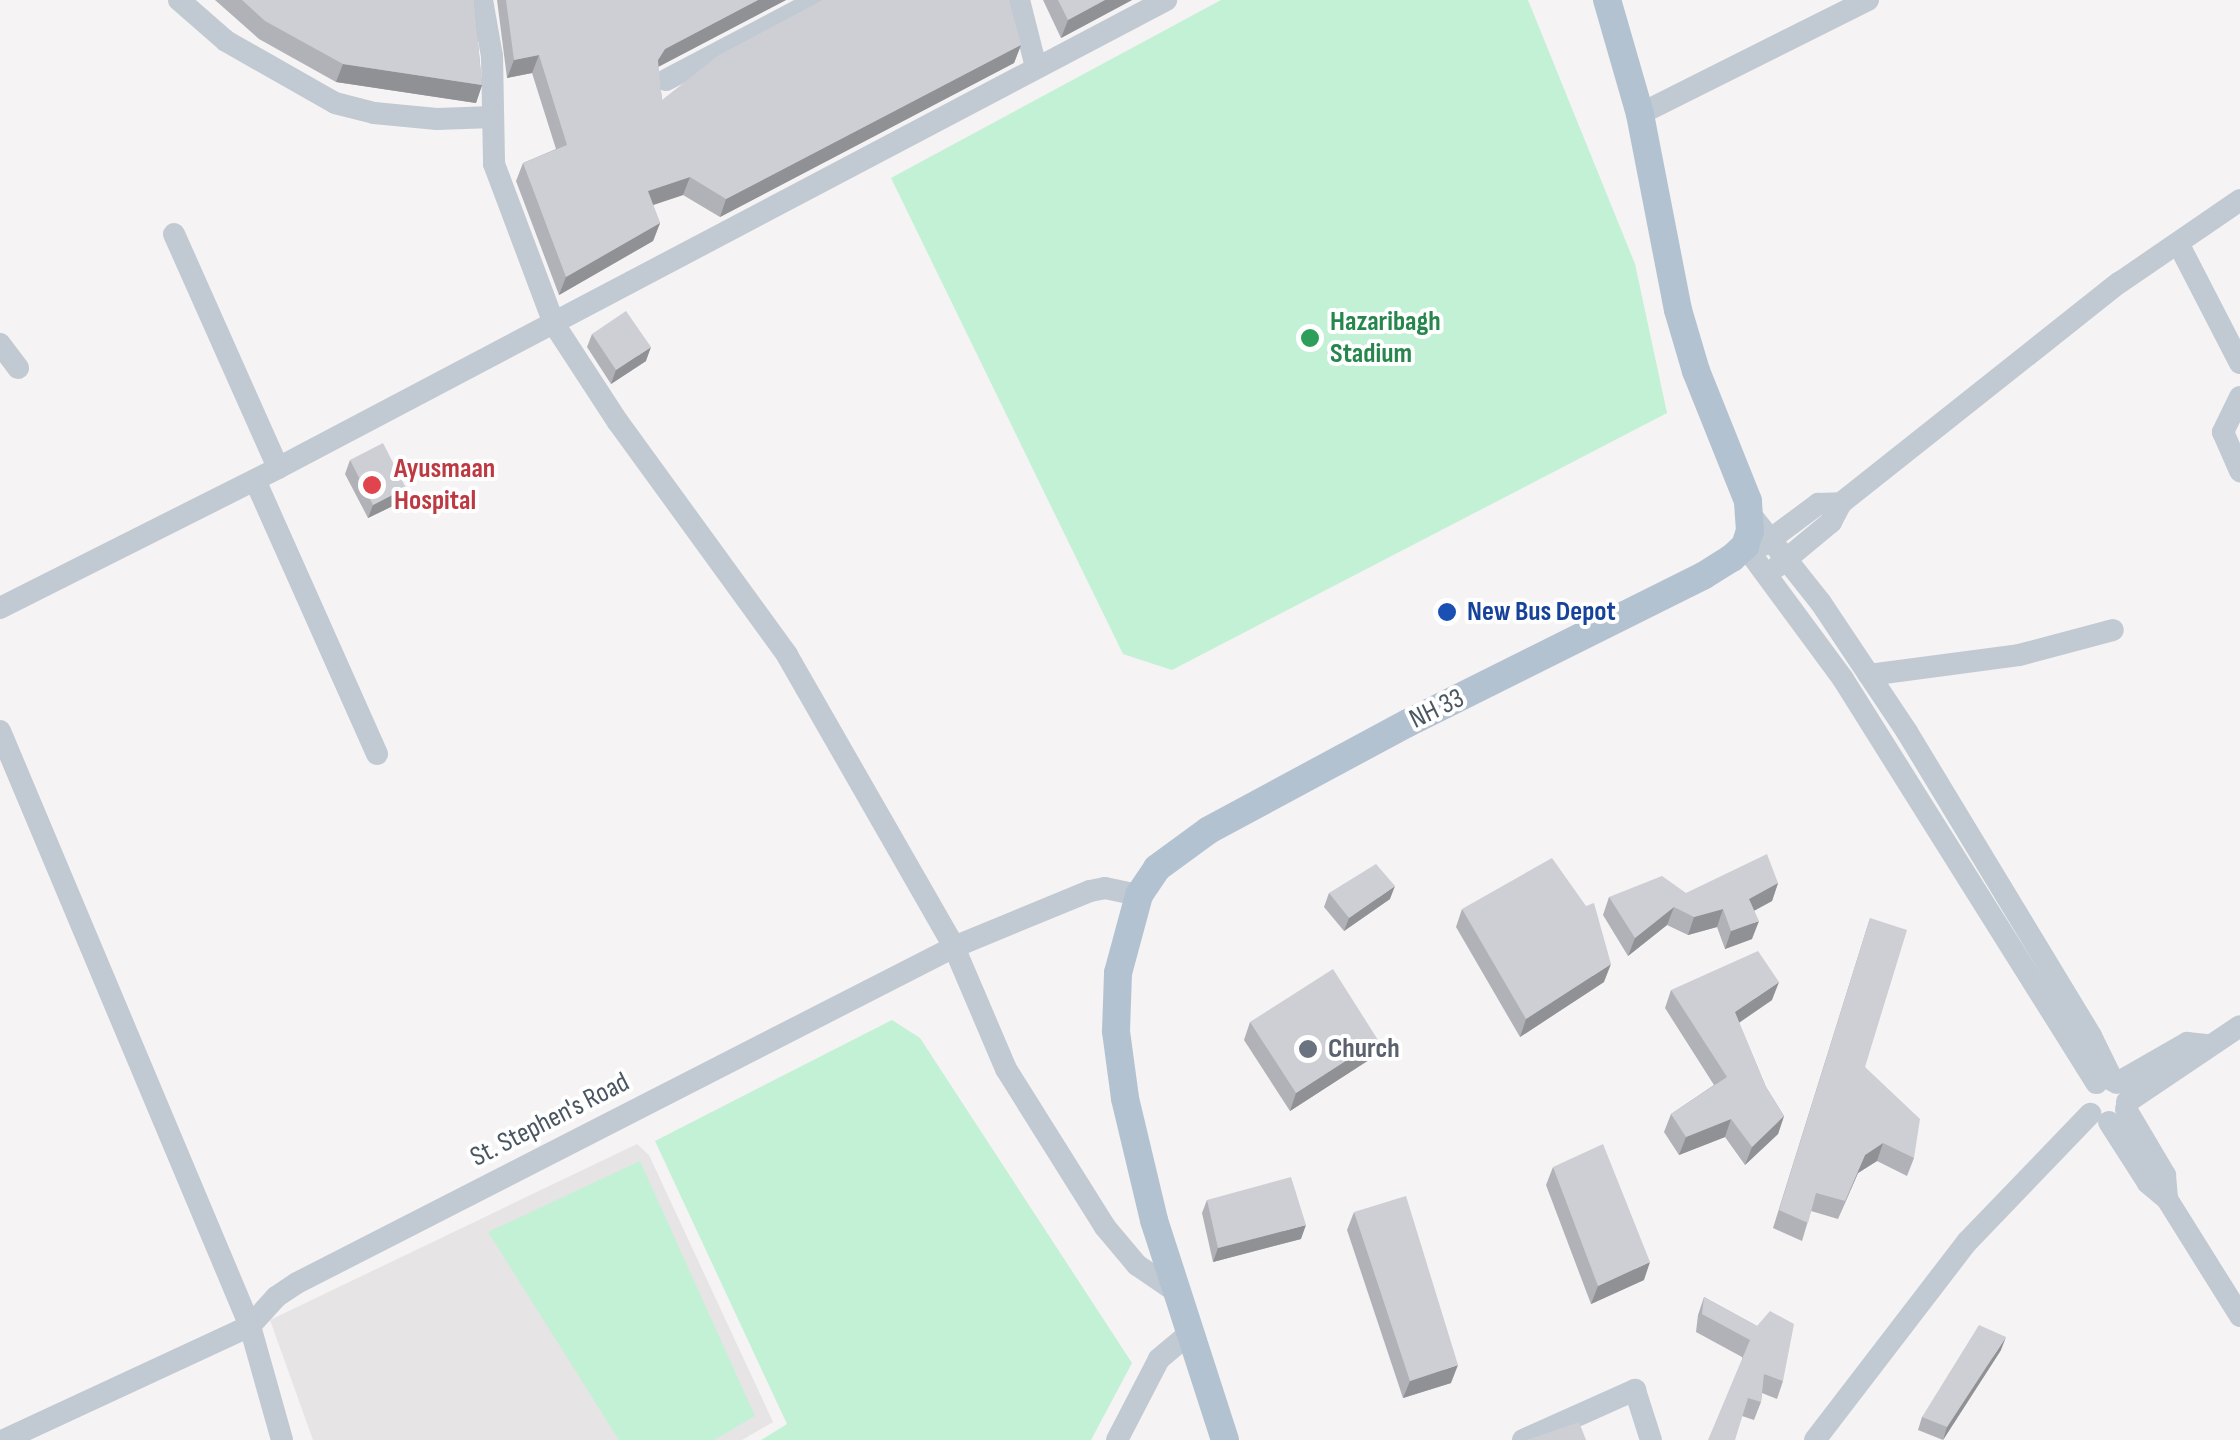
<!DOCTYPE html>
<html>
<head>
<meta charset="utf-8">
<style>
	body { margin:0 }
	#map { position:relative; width:2240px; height:1440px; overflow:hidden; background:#f5f3f3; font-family:"Sofia Sans Condensed",sans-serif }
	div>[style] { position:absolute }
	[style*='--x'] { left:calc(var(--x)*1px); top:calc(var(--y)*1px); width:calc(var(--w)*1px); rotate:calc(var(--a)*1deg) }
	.education>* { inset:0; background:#e6e4e5 }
	.green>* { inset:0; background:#c3f1d5 }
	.minor>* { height:22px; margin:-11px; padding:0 11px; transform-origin:11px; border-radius:11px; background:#c1cad2 }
	.major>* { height:28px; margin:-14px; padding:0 14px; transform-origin:14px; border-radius:14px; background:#b3c2d1 }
	.wall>* { inset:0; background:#b0b2b7 }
	.shaded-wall>* { inset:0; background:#909195 }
	.building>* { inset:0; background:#cdcfd5 }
	.dots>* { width:28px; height:28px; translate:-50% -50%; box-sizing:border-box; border:5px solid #fff; border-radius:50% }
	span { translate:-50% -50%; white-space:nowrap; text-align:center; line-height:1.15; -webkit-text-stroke:8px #fff; paint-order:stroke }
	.leisure-label { font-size:28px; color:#27864d; font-weight:700 }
	.left { translate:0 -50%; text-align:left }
	.health-label { font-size:28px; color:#be3a42; font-weight:700 }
	.transit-label { font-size:28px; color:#164399; font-weight:700 }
	.street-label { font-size:28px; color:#4a5661 }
	.worship-label { font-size:28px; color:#5b616d; font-weight:700 }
</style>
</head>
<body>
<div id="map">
	<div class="education">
		<i style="clip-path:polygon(637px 1144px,649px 1155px,773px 1422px,742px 1440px,313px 1440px,270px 1320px)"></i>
	</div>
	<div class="green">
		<i style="clip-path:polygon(1221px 0,1528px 0,1635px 264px,1667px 413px,1172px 670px,1123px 654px,891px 178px)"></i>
		<i style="clip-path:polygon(892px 1020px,920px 1038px,1132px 1363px,1091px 1440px,761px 1440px,787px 1424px,655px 1141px)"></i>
		<i style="clip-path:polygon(640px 1161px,755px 1416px,714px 1440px,619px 1440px,488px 1232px)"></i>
	</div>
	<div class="minor">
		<i style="--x:179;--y:0;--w:62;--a:41.1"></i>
		<i style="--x:226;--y:41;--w:125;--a:29.6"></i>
		<i style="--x:335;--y:103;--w:40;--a:14.4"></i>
		<i style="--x:374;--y:113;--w:63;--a:5.4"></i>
		<i style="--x:437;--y:119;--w:56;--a:-2"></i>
		<i style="--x:482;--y:0;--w:57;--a:79.9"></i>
		<i style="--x:492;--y:56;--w:108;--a:88.9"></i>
		<i style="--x:494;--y:164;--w:171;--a:69.4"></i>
		<i style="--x:554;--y:324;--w:117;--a:56.9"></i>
		<i style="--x:618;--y:422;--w:288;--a:54"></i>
		<i style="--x:787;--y:655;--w:336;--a:60.2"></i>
		<i style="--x:954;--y:947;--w:133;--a:66.9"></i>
		<i style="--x:1006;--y:1069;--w:186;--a:57.9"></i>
		<i style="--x:1105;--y:1227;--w:50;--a:49.9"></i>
		<i style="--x:1137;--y:1265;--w:46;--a:34.4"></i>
		<i style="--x:1019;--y:0;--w:69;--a:75.8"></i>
		<i style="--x:666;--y:80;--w:172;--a:-27.8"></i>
		<i style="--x:1640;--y:114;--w:255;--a:-26.6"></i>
		<i style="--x:174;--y:234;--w:256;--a:66"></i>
		<i style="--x:2178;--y:243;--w:135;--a:62.7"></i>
		<i style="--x:0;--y:344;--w:30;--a:53"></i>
		<i style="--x:2240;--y:397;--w:39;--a:116"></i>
		<i style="--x:2223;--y:432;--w:43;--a:66.4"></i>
		<i style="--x:255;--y:480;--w:300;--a:66"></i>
		<i style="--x:1751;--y:515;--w:112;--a:51.5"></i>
		<i style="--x:1821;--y:603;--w:155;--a:56.3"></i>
		<i style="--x:1907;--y:732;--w:355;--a:58.8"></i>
		<i style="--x:2091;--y:1036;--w:50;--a:63.9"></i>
		<i style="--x:1763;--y:545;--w:69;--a:-36.7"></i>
		<i style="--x:1818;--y:504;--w:23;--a:-2"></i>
		<i style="--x:1745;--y:546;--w:165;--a:53.6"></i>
		<i style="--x:1843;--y:679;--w:477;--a:57.9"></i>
		<i style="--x:1778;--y:566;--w:69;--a:-39.7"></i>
		<i style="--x:1831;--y:522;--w:21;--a:-62"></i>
		<i style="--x:1841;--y:503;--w:355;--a:-38.4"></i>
		<i style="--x:2119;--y:283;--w:147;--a:-34.4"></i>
		<i style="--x:0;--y:608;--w:311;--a:-26.7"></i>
		<i style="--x:278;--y:468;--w:1004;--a:-27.79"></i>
		<i style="--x:1869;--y:675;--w:151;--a:-7.6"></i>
		<i style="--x:2019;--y:655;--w:97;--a:-14.9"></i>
		<i style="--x:0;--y:731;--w:645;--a:67.21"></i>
		<i style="--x:250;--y:1326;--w:118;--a:74.3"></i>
		<i style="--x:2117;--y:1083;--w:81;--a:-29.7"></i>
		<i style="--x:2187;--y:1043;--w:19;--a:6"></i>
		<i style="--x:2127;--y:1102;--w:136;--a:-33.9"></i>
		<i style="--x:2126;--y:1109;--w:77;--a:59.4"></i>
		<i style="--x:2165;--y:1175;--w:24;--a:85"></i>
		<i style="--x:2109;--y:1122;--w:72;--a:57.4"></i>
		<i style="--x:2148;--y:1183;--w:25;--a:40"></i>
		<i style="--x:2167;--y:1199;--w:138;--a:58"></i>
		<i style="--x:4;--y:1440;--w:271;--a:-24.9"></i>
		<i style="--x:250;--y:1326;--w:39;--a:-48"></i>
		<i style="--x:276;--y:1297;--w:25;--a:-34"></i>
		<i style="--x:297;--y:1283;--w:738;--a:-27.09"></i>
		<i style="--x:954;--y:947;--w:147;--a:-22.4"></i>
		<i style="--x:1090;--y:891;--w:15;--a:-11"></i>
		<i style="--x:1105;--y:888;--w:35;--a:12"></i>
		<i style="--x:1117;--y:1440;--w:91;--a:-62.6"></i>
		<i style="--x:1159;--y:1359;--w:39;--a:-40"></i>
		<i style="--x:1523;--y:1440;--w:123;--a:-24.1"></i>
		<i style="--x:1635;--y:1390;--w:52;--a:72.3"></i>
		<i style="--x:1815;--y:1440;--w:250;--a:-52.5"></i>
		<i style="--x:1967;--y:1242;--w:178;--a:-46.1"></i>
	</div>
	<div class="major">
		<i style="--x:1225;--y:1440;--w:231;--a:-107.9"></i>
		<i style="--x:1154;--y:1220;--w:125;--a:-103.4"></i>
		<i style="--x:1125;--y:1098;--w:68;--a:-97.7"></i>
		<i style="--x:1116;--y:1031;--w:58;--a:-88"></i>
		<i style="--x:1118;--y:973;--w:81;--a:-74.9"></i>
		<i style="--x:1139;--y:895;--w:32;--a:-56"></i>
		<i style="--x:1157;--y:868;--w:64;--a:-36.2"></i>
		<i style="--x:1209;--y:830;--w:226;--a:-28.3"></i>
		<i style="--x:1408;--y:723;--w:330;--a:-26.5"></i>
		<i style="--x:1703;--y:576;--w:34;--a:-32"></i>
		<i style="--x:1732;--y:558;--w:18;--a:-43"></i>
		<i style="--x:1745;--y:546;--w:16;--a:-72"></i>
		<i style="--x:1750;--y:531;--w:30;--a:-94"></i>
		<i style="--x:1748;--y:501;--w:140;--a:-111.8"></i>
		<i style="--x:1696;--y:371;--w:64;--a:-106.4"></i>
		<i style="--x:1678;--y:310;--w:200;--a:-101"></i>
		<i style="--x:1640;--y:114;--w:119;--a:-106.1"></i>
	</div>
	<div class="wall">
		<i style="clip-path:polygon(215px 0,474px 0,482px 85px,476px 103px,336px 82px,259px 39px)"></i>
		<i style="clip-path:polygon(497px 0,786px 0,658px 67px,662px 100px,1021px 45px,1014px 63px,720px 217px,683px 195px,653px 205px,660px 223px,653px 241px,559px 295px,516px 181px,523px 163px,556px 149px,532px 73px,507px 78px)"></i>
		<i style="clip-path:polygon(1043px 0,1132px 0,1061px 38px)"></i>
		<i style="clip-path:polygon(592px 334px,646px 361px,611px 384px,587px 347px)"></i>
		<i style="clip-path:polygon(350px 460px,401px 502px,368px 518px,345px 474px)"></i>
		<i style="clip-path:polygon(1778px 883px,1772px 901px,1754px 911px,1752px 939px,1725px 949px,1717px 927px,1688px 935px,1667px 925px,1628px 956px,1603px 915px,1609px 897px,1686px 893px)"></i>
		<i style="clip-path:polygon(1329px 893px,1390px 899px,1344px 931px,1324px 907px)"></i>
		<i style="clip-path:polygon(1462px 909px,1604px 982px,1520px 1037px,1456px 927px)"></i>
		<i style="clip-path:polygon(1870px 918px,1865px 1067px,1914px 1158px,1907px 1176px,1877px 1161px,1858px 1173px,1838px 1219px,1811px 1211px,1802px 1241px,1773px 1228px)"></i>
		<i style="clip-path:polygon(1671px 990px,1772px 1000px,1739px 1023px,1766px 1087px,1784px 1116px,1778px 1134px,1745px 1165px,1725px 1137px,1679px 1155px,1664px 1132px,1671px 1114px,1714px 1085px,1665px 1008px)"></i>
		<i style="clip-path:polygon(1250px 1022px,1378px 1040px,1372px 1058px,1290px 1111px,1244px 1040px)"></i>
		<i style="clip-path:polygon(1553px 1167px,1644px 1280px,1591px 1304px,1546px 1185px)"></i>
		<i style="clip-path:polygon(1207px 1200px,1301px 1239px,1213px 1262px,1202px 1213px)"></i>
		<i style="clip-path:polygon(1354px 1212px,1451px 1383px,1403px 1398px,1347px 1230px)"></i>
		<i style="clip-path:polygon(1704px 1297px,1757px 1326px,1783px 1381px,1777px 1399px,1762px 1393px,1761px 1402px,1754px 1420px,1742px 1416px,1742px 1357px,1696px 1332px,1698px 1315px)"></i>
		<i style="clip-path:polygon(2001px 1350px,1943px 1440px,1918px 1430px,1922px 1417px)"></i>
	</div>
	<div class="shaded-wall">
		<i style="clip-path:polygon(758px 0,786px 0,658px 67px,658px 60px,665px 49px)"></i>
		<i style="clip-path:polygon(1105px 0,1132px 0,1061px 38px,1068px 20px)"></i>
		<i style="clip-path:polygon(1021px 45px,1014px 63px,720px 217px,726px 199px)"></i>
		<i style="clip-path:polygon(539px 55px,532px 73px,507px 78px,514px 60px)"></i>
		<i style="clip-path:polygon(343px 64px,482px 85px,476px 103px,336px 82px)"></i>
		<i style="clip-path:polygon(690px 177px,683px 195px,641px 209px,648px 191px)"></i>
		<i style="clip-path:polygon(660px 223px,653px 241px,559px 295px,566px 277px)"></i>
		<i style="clip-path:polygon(651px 347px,646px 361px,611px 384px,616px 370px)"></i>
		<i style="clip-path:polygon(406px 488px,401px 502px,368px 518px,373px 505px)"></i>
		<i style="clip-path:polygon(1778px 883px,1772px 901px,1742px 917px,1749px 899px)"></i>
		<i style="clip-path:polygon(1395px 886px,1390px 899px,1344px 931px,1349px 918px)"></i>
		<i style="clip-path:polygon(1674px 907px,1667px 925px,1628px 956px,1635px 938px)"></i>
		<i style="clip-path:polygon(1723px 909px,1717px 927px,1688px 935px,1694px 917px)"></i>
		<i style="clip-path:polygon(1759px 921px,1752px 939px,1725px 949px,1731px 931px)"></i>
		<i style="clip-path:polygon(1611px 964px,1604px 982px,1520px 1037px,1526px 1019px)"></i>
		<i style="clip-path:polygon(1779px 982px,1772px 1000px,1728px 1030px,1735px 1012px)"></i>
		<i style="clip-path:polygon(1378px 1040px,1372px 1058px,1290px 1111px,1296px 1093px)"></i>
		<i style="clip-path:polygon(1784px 1116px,1778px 1134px,1745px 1165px,1752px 1147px)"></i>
		<i style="clip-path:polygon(1731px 1119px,1725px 1137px,1679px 1155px,1686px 1137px)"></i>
		<i style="clip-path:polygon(1883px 1143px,1877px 1161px,1858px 1173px,1838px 1219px,1865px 1155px)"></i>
		<i style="clip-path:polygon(1306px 1225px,1301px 1239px,1213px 1262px,1218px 1248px)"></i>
		<i style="clip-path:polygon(1650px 1262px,1644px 1280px,1591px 1304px,1598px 1286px)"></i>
		<i style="clip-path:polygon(2006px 1337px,2001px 1350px,1943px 1440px,1947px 1427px)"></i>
		<i style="clip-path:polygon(1458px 1365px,1451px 1383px,1403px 1398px,1410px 1381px)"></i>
	</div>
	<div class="building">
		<i style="clip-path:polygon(242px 0,474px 0,482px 85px,343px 64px,265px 21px)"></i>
		<i style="clip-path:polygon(506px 0,758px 0,665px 49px,658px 60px,662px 100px,719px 55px,823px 0,1009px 0,1021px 45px,726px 199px,690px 177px,648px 191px,660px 223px,566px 277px,523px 163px,567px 145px,539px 55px,514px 60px)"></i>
		<i style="clip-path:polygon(1058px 0,1105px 0,1068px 20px)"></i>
		<i style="clip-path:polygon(626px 311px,651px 347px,616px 370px,592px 334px)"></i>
		<i style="clip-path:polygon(383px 443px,406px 488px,373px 505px,350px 460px)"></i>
		<i style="clip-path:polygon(1767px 854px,1778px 883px,1749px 899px,1759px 921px,1731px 931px,1723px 909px,1694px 917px,1674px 907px,1635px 938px,1609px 897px,1662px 876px,1686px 893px)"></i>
		<i style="clip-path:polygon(1552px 858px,1586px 906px,1594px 903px,1611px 964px,1526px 1019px,1462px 909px)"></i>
		<i style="clip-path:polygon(1376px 864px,1395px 886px,1349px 918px,1329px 893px)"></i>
		<i style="clip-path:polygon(1870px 918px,1907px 930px,1865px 1067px,1920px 1119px,1914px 1158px,1883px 1143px,1865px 1155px,1845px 1201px,1816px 1193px,1808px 1223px,1779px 1210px)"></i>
		<i style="clip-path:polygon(1758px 951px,1779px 982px,1735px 1012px,1766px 1087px,1784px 1116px,1752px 1147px,1731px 1119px,1686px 1137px,1671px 1114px,1727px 1077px,1671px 990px)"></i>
		<i style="clip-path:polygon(1333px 969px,1378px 1040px,1296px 1093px,1250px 1022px)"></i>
		<i style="clip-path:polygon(1603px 1144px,1650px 1262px,1598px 1286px,1553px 1167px)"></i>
		<i style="clip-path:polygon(1291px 1177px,1306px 1225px,1218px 1248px,1207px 1200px)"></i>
		<i style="clip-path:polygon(1406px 1196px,1458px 1365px,1410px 1381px,1354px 1212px)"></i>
		<i style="clip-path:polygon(1704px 1297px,1757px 1326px,1770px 1311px,1794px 1324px,1783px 1381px,1764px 1374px,1761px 1402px,1748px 1398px,1735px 1440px,1708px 1440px,1750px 1340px,1702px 1314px)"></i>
		<i style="clip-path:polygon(1979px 1325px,2006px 1337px,1947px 1427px,1922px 1417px)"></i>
		<i style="clip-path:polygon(1579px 1422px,1586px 1440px,1527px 1440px)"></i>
	</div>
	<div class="dots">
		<i style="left:1310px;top:338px;background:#2e9e5b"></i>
		<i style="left:372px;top:485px;background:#e0444e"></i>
		<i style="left:1447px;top:612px;background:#1a4fb4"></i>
		<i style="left:1308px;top:1049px;background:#6b7280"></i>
	</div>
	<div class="leisure-label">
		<span class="left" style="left:1330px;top:338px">Hazaribagh<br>Stadium</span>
	</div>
	<div class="health-label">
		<span class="left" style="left:394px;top:485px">Ayusmaan<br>Hospital</span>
	</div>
	<div class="transit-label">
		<span class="left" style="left:1467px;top:612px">New Bus Depot</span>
	</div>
	<div class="street-label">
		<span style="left:1437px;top:709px;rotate:-26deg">NH 33</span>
		<span style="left:550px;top:1120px;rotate:-27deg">St. Stephen's Road</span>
	</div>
	<div class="worship-label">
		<span class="left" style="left:1328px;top:1049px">Church</span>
	</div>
</div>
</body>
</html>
